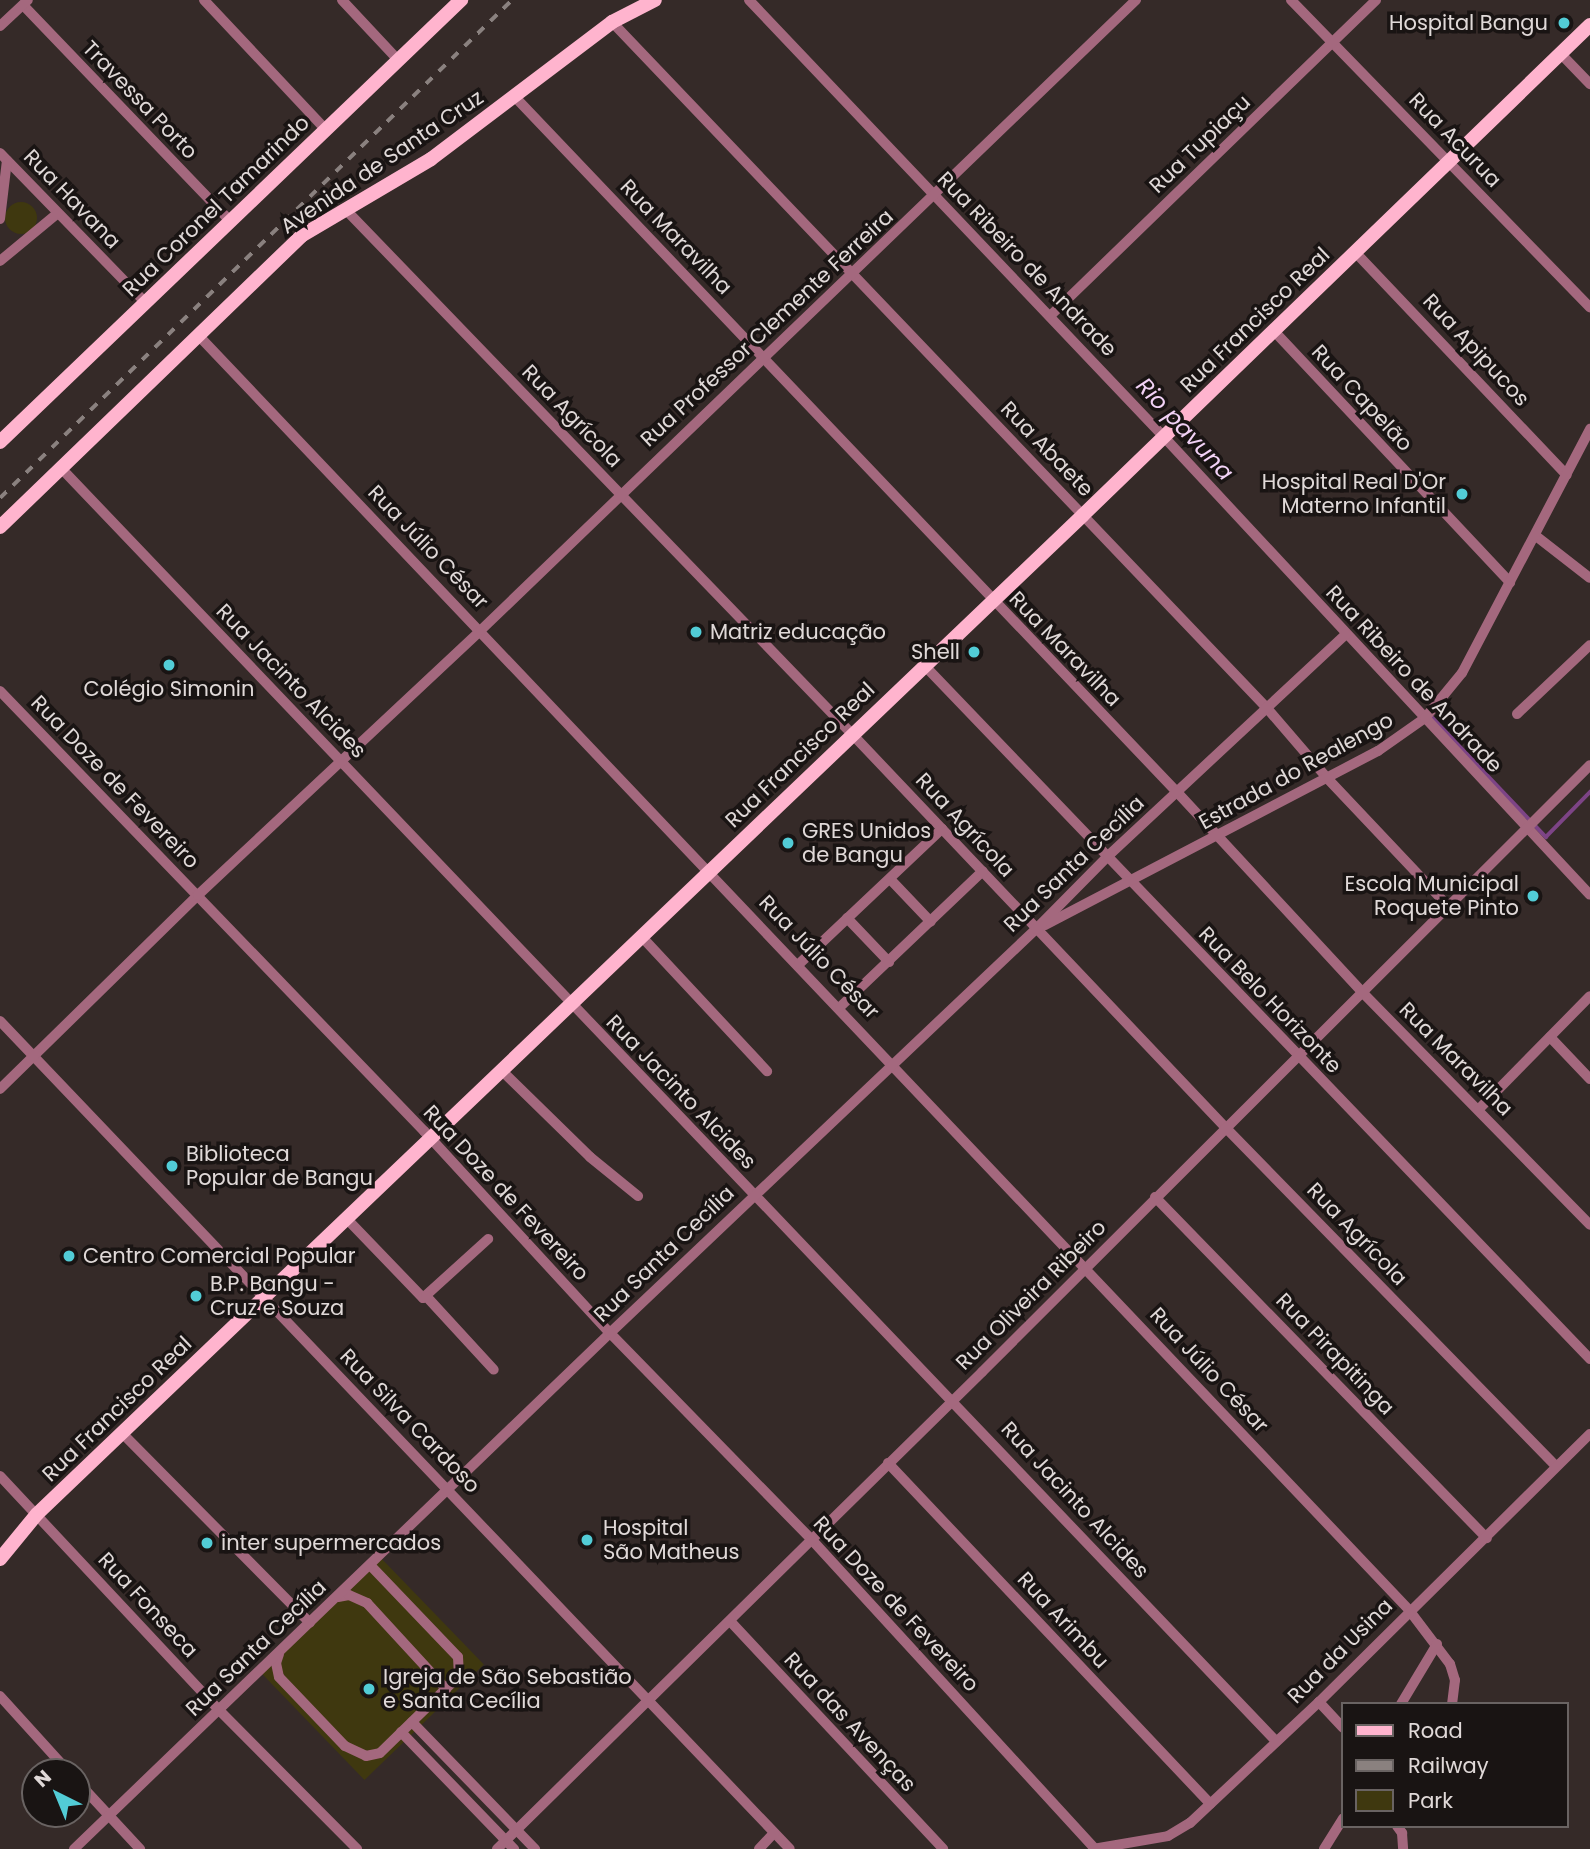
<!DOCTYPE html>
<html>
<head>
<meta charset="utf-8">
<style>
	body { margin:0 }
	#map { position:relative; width:1590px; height:1849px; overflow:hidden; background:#352a28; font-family:Poppins,sans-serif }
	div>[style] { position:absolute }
	.green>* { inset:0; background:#3f380f; transform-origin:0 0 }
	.round { border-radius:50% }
	.stream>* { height:3.5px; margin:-1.75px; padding:0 1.75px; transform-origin:1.75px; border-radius:1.75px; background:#7d4486 }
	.minor>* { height:10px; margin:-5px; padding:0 5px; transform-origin:5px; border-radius:5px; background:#a4687e }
	.major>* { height:14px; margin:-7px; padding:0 7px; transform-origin:7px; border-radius:7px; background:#ffb4ce }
	.rail>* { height:3.5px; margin-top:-1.75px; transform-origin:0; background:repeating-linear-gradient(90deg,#8a817f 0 9px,transparent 0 18px) }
	.dots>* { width:19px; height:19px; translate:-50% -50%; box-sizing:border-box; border:4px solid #191413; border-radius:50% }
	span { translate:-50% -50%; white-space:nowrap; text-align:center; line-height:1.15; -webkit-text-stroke:7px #191413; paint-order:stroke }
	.poi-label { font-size:21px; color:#e0d9d8 }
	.right { translate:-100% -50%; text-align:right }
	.left { translate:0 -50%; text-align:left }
	.street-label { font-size:21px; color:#e0d9d8 }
	.water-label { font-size:23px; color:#f2d2f6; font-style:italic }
	.legend { position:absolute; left:1341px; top:1702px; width:228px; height:126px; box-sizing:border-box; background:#191413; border:2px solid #696362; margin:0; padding:9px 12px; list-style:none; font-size:21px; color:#e0d9d8 }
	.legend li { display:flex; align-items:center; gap:14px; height:35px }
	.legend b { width:35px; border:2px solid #696362 }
	.north { position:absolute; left:21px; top:1758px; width:70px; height:70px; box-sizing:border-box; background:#191413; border:2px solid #696362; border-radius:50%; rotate:317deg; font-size:19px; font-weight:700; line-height:28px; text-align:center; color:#e0d9d8 }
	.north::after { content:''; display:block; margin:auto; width:24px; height:32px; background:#52ccd6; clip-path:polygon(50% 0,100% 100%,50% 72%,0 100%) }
</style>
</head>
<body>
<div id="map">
	<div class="green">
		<i class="round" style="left:5px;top:202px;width:32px;height:32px"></i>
		<i style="left:379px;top:1556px;width:151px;height:166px;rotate:46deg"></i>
	</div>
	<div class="stream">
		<i style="left:1429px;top:714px;width:170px;rotate:46.4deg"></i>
		<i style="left:1546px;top:837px;width:63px;rotate:-45.6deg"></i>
	</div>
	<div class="minor">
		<i style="left:204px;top:0;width:178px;rotate:46.8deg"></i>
		<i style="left:342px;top:0;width:83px;rotate:46.9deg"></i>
		<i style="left:749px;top:0;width:603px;rotate:46.48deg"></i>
		<i style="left:1164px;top:437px;width:625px;rotate:47.07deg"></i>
		<i style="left:1291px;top:0;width:429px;rotate:45.8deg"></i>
		<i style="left:23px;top:5px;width:299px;rotate:46.2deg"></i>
		<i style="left:612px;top:22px;width:947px;rotate:46.33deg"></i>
		<i style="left:1266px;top:707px;width:94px;rotate:49.3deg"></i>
		<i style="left:1327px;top:778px;width:178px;rotate:46.6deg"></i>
		<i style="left:0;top:26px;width:38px;rotate:-43deg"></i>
		<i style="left:1561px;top:54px;width:42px;rotate:46deg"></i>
		<i style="left:515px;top:97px;width:958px;rotate:46.4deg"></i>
		<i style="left:1176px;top:791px;width:277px;rotate:47.2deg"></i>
		<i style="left:1364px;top:994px;width:323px;rotate:45.6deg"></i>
		<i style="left:0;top:153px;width:208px;rotate:45.8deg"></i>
		<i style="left:346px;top:210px;width:728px;rotate:46deg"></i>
		<i style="left:852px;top:734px;width:542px;rotate:46.5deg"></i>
		<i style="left:1225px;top:1127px;width:474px;rotate:45.7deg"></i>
		<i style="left:0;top:219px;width:59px;rotate:-83.2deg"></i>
		<i style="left:1356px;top:253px;width:306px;rotate:46.5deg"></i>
		<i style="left:0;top:261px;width:75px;rotate:-39.6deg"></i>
		<i style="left:1050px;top:316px;width:454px;rotate:-44.1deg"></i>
		<i style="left:1274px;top:331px;width:345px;rotate:46.8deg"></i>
		<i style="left:198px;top:335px;width:1758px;rotate:46.47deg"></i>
		<i style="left:1409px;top:1610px;width:68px;rotate:52.8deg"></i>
		<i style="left:1450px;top:1664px;width:17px;rotate:73deg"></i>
		<i style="left:1455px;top:1680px;width:24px;rotate:97deg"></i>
		<i style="left:61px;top:468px;width:1760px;rotate:46.34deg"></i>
		<i style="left:1536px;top:536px;width:68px;rotate:37.9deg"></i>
		<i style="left:924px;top:665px;width:962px;rotate:46.18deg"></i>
		<i style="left:0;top:691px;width:611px;rotate:46.06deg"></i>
		<i style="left:424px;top:1131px;width:275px;rotate:47.4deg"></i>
		<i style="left:610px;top:1333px;width:289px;rotate:45.7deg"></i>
		<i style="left:812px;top:1540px;width:418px;rotate:47.5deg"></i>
		<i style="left:1517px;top:714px;width:100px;rotate:-43.4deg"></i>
		<i style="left:890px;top:879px;width:59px;rotate:46.4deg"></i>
		<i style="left:847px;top:918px;width:61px;rotate:46.3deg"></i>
		<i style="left:1045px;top:925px;width:376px;rotate:-27.6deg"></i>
		<i style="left:1378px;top:751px;width:57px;rotate:-35.1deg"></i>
		<i style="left:1425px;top:718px;width:58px;rotate:-50.6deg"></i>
		<i style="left:1462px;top:673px;width:276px;rotate:-62.3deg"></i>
		<i style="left:641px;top:936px;width:185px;rotate:47deg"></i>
		<i style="left:799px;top:964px;width:197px;rotate:-43.4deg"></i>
		<i style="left:840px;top:1007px;width:197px;rotate:-43.6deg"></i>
		<i style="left:0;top:1021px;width:1144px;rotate:46.35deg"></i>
		<i style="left:1550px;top:1037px;width:58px;rotate:46.4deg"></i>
		<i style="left:501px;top:1070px;width:124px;rotate:44.3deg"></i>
		<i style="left:590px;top:1157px;width:62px;rotate:39.1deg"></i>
		<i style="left:0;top:1089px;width:277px;rotate:-44.4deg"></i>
		<i style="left:198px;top:895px;width:388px;rotate:-43.1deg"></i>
		<i style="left:481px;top:630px;width:909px;rotate:-43.89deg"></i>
		<i style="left:1479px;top:1109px;width:158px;rotate:-45.5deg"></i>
		<i style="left:1155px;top:1197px;width:476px;rotate:45.8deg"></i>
		<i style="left:346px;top:1218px;width:111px;rotate:46.1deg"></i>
		<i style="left:423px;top:1298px;width:88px;rotate:-42.2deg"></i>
		<i style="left:426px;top:1296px;width:100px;rotate:47.4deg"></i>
		<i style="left:122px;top:1433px;width:267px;rotate:45.3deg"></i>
		<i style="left:888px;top:1463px;width:469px;rotate:46.6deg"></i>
		<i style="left:0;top:1476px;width:320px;rotate:46.9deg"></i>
		<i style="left:219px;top:1710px;width:196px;rotate:45.2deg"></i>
		<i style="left:338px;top:1597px;width:11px;rotate:-10deg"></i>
		<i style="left:349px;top:1595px;width:20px;rotate:24deg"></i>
		<i style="left:367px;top:1603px;width:117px;rotate:47.4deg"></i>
		<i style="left:730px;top:1621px;width:312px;rotate:46.9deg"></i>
		<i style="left:279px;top:1654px;width:9px;rotate:108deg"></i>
		<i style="left:276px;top:1663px;width:14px;rotate:78deg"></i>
		<i style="left:279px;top:1677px;width:95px;rotate:46.3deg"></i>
		<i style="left:345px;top:1746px;width:23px;rotate:25deg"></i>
		<i style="left:366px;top:1756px;width:14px;rotate:-12deg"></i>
		<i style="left:380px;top:1753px;width:110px;rotate:-44.3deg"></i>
		<i style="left:459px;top:1676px;width:19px;rotate:-93deg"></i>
		<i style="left:458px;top:1657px;width:127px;rotate:-133.7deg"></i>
		<i style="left:0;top:1696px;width:103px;rotate:47.8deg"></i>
		<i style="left:1319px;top:1702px;width:35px;rotate:47deg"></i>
		<i style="left:1401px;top:1704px;width:70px;rotate:-59deg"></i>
		<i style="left:412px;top:1722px;width:177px;rotate:45.9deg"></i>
		<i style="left:401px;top:1732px;width:163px;rotate:46deg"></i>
		<i style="left:77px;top:1781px;width:93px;rotate:47.2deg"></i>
		<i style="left:1397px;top:1826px;width:9px;rotate:54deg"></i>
		<i style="left:1402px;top:1833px;width:16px;rotate:86deg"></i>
		<i style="left:74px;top:1849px;width:744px;rotate:-43.91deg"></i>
		<i style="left:610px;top:1333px;width:587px;rotate:-43.48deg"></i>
		<i style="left:1036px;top:929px;width:103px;rotate:-45.4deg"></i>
		<i style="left:1108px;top:856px;width:325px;rotate:-43deg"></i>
		<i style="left:497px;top:1849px;width:680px;rotate:-44.52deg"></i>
		<i style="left:982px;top:1372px;width:859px;rotate:-44.95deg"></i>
		<i style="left:759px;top:1849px;width:22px;rotate:-47deg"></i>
		<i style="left:1093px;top:1849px;width:76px;rotate:-9.8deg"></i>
		<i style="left:1168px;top:1836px;width:26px;rotate:-31deg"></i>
		<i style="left:1190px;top:1823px;width:177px;rotate:-43.2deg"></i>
		<i style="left:1319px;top:1702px;width:381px;rotate:-44.7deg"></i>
		<i style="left:1324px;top:1849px;width:36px;rotate:-58deg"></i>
	</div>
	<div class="major">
		<i style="left:0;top:442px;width:639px;rotate:-43.79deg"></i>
		<i style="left:0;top:527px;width:419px;rotate:-44deg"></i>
		<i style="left:301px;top:236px;width:151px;rotate:-30.6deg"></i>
		<i style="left:431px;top:159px;width:227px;rotate:-37.1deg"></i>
		<i style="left:612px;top:22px;width:48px;rotate:-27.1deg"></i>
		<i style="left:0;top:1559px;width:58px;rotate:-50.6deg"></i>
		<i style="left:37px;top:1514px;width:1446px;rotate:-43.68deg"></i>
		<i style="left:1083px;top:515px;width:705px;rotate:-44.02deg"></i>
	</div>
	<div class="rail">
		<i style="left:0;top:498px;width:714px;rotate:-44.21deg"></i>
	</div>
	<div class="dots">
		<i style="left:1564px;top:23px;background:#52ccd6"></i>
		<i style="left:1462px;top:494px;background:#52ccd6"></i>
		<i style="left:696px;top:632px;background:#52ccd6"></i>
		<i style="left:974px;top:652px;background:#52ccd6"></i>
		<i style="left:169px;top:665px;background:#52ccd6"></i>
		<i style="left:788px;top:843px;background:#52ccd6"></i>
		<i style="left:1533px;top:896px;background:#52ccd6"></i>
		<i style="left:172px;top:1166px;background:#52ccd6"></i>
		<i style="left:69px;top:1256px;background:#52ccd6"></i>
		<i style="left:196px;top:1296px;background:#52ccd6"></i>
		<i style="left:587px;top:1540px;background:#52ccd6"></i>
		<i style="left:207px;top:1543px;background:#52ccd6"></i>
		<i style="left:369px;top:1689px;background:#52ccd6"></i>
	</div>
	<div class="poi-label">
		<span class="right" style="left:1548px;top:23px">Hospital Bangu</span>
		<span class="right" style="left:1446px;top:494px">Hospital Real D'Or<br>Materno Infantil</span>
		<span class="left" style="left:710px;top:632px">Matriz educação</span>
		<span class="right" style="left:960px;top:652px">Shell</span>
		<span style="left:169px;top:689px">Colégio Simonin</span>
		<span class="left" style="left:802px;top:843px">GRES Unidos<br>de Bangu</span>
		<span class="right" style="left:1519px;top:896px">Escola Municipal<br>Roquete Pinto</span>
		<span class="left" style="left:186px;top:1166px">Biblioteca<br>Popular de Bangu</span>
		<span class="left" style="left:83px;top:1256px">Centro Comercial Popular</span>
		<span class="left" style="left:210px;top:1296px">B.P. Bangu -<br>Cruz e Souza</span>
		<span class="left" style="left:603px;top:1540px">Hospital<br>São Matheus</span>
		<span class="left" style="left:221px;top:1543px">inter supermercados</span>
		<span class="left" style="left:383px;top:1689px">Igreja de São Sebastião<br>e Santa Cecília</span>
	</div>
	<div class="street-label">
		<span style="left:140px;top:100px;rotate:46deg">Travessa Porto</span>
		<span style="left:1455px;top:140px;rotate:46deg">Rua Acurua</span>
		<span style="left:1200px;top:144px;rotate:-44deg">Rua Tupiaçu</span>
		<span style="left:382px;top:162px;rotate:-34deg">Avenida de Santa Cruz</span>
		<span style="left:72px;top:199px;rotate:46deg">Rua Havana</span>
		<span style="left:216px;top:206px;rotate:-44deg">Rua Coronel Tamarindo</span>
		<span style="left:676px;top:237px;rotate:46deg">Rua Maravilha</span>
		<span style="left:1027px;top:264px;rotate:46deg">Rua Ribeiro de Andrade</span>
		<span style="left:1255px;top:320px;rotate:-44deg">Rua Francisco Real</span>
		<span style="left:767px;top:328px;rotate:-43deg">Rua Professor Clemente Ferreira</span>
		<span style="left:1476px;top:350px;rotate:47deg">Rua Apipucos</span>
		<span style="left:1362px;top:398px;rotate:47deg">Rua Capelão</span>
		<span style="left:572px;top:416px;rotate:46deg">Rua Agrícola</span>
		<span style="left:1047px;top:449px;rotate:46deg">Rua Abaete</span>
		<span style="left:428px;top:547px;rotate:46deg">Rua Júlio César</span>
		<span style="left:1065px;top:649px;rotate:46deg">Rua Maravilha</span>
		<span style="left:1414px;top:679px;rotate:47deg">Rua Ribeiro de Andrade</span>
		<span style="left:291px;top:681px;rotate:46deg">Rua Jacinto Alcides</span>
		<span style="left:800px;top:755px;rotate:-44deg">Rua Francisco Real</span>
		<span style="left:1296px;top:771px;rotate:-29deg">Estrada do Realengo</span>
		<span style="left:115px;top:782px;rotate:46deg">Rua Doze de Fevereiro</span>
		<span style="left:965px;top:825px;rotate:47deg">Rua Agrícola</span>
		<span style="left:1074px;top:864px;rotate:-44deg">Rua Santa Cecília</span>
		<span style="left:819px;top:957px;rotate:46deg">Rua Júlio César</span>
		<span style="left:1270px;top:1000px;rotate:46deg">Rua Belo Horizonte</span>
		<span style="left:1456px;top:1059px;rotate:45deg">Rua Maravilha</span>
		<span style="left:681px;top:1092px;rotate:46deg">Rua Jacinto Alcides</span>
		<span style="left:506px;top:1193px;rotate:47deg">Rua Doze de Fevereiro</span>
		<span style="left:1357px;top:1234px;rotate:46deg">Rua Agrícola</span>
		<span style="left:664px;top:1254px;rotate:-44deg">Rua Santa Cecília</span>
		<span style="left:1031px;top:1295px;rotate:-45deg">Rua Oliveira Ribeiro</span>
		<span style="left:1335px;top:1354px;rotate:46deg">Rua Pirapitinga</span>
		<span style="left:1209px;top:1370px;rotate:47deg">Rua Júlio César</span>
		<span style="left:117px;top:1409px;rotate:-44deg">Rua Francisco Real</span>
		<span style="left:410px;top:1421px;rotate:46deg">Rua Silva Cardoso</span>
		<span style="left:1075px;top:1500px;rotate:47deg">Rua Jacinto Alcides</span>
		<span style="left:896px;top:1604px;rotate:47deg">Rua Doze de Fevereiro</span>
		<span style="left:148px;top:1605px;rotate:47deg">Rua Fonseca</span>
		<span style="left:1063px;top:1620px;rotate:47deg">Rua Arimbu</span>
		<span style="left:256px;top:1648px;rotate:-44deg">Rua Santa Cecília</span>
		<span style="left:1340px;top:1651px;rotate:-45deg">Rua da Usina</span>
		<span style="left:850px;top:1722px;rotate:47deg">Rua das Avenças</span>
	</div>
	<div class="water-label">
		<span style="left:1185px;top:429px;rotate:47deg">Rio pavuna</span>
	</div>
	<ul class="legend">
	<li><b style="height:9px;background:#ffb4ce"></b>Road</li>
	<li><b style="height:9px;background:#8a817f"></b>Railway</li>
	<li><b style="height:19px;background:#3f380f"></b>Park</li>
	</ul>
	<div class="north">N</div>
</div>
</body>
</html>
